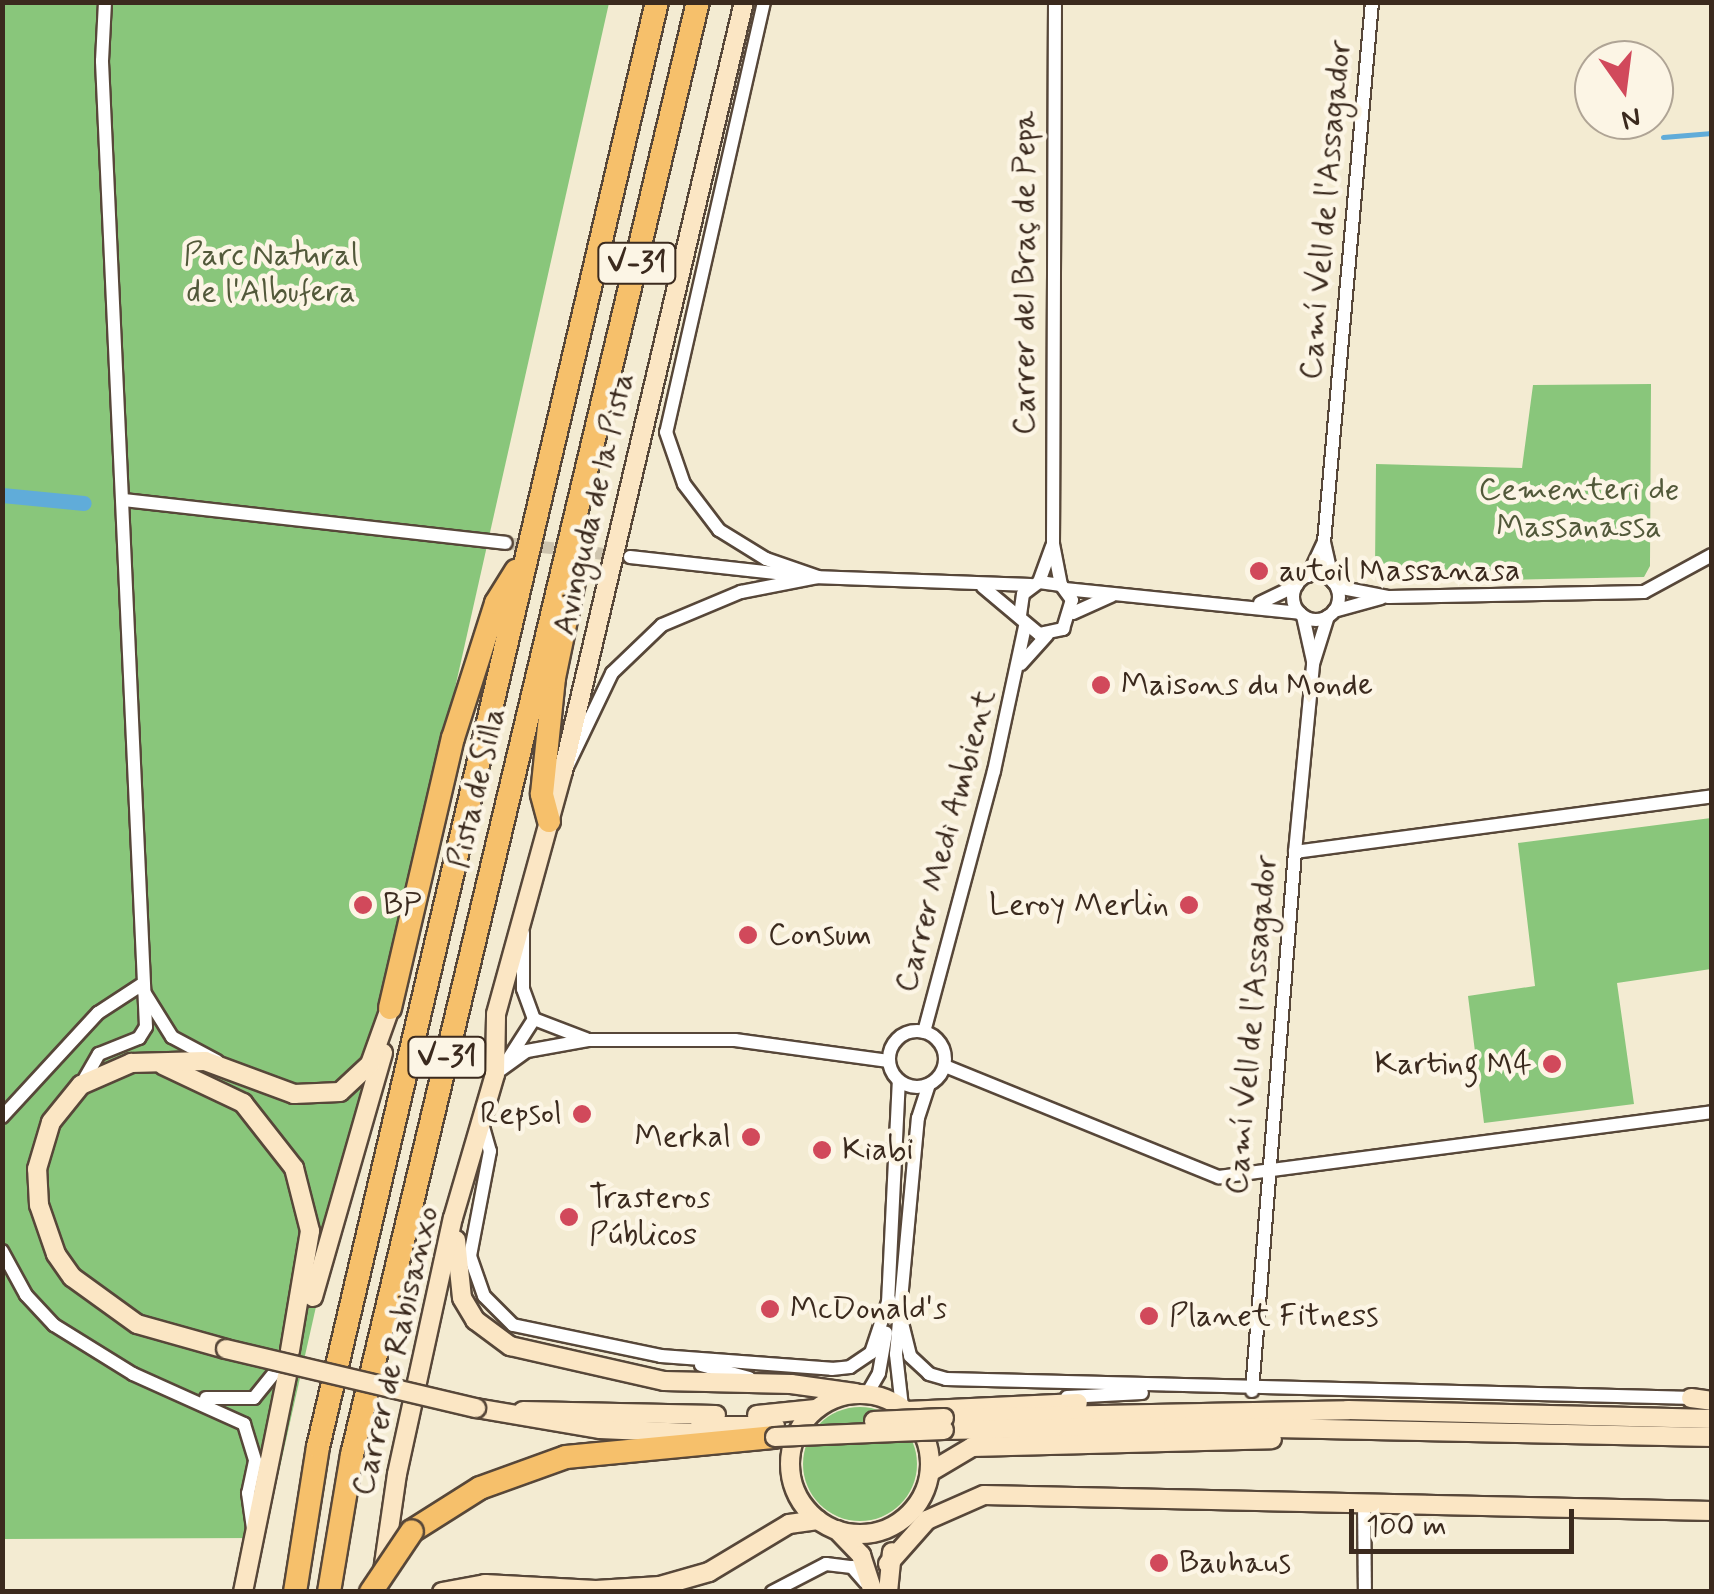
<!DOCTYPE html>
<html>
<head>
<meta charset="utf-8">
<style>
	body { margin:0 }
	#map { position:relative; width:1714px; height:1594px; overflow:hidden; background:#f3ebd2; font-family:Mynerve,sans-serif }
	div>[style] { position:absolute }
	.green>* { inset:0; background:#89c67b }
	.round { border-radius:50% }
	.stream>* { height:5px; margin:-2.5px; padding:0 2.5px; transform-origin:2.5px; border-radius:2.5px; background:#60acd9 }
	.canal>* { height:15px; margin:-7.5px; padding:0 7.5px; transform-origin:7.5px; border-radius:7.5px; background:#60acd9 }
	.street-tunnel>* { height:12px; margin-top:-6px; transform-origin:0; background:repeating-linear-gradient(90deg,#cec4ae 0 12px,transparent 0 18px) }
	.roads { filter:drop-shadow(2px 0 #574739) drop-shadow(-2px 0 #574739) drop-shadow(0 2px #574739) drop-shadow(0 -2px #574739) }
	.street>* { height:12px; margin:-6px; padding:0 6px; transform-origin:6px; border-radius:6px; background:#fff }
	.street>.ring { margin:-6px; padding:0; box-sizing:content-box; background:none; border:12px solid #fff; border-radius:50% }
	.secondary>* { height:18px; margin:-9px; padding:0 9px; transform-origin:9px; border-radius:9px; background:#fbe6c4 }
	.secondary>.ring { margin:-9px; padding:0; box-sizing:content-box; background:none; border:18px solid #fbe6c4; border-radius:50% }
	.highway>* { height:22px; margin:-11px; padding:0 11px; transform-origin:11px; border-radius:11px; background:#f6c06b }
	.bridges { filter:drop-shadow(2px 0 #574739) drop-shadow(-2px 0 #574739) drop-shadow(0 2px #574739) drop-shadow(0 -2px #574739) }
	.secondary-bridge>* { height:18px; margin:-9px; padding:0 9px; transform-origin:9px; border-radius:9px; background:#fbe6c4 }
	.highway-bridge>* { height:22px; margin:-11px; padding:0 11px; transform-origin:11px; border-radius:11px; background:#f6c06b }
	.dots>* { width:28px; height:28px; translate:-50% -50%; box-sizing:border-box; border:5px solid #fcf5e5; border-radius:50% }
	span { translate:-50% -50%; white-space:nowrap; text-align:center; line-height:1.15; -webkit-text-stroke:9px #fcf5e5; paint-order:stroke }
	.shield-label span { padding:2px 8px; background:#fcf5e5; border:2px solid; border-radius:8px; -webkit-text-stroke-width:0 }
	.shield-label { font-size:30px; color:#3b2a1e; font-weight:700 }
	.street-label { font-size:32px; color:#3b2a1e }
	.park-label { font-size:32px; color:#52593a }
	.poi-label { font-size:32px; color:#3b2a1e }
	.left { translate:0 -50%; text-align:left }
	.right { translate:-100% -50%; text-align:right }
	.frame { position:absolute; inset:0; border:5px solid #3b2a1e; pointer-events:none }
	.north { position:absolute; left:1574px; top:40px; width:100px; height:100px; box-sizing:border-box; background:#fcf5e5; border:2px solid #afa495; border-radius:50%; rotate:166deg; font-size:28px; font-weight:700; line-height:40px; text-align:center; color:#3b2a1e }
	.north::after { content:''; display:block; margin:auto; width:35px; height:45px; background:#d1495b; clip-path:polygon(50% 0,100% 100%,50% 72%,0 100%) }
	.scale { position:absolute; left:1349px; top:1509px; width:225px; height:45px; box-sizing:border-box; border:5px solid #3b2a1e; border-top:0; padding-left:12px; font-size:30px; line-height:35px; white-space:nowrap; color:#3b2a1e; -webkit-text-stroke:8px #fcf5e5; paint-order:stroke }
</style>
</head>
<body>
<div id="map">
	<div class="green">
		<i style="clip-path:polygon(3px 3px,609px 3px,264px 1538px,3px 1539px)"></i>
		<i style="clip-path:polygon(1651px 384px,1650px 566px,1644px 577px,1505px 580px,1504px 571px,1375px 568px,1376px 464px,1522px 468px,1533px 385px)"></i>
		<i style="clip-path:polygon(1711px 818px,1711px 969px,1617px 983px,1634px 1104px,1484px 1123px,1468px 996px,1535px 986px,1518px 843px)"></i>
		<i class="round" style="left:803px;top:1407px;width:114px;height:114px"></i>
	</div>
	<div class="stream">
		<i style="left:1663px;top:137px;width:49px;rotate:-4.7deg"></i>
	</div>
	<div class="canal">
		<i style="left:2px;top:495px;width:82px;rotate:5.6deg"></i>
	</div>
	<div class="street-tunnel">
		<i style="left:506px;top:543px;width:117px;rotate:6.4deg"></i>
	</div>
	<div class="roads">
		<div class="street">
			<i style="left:764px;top:2px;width:441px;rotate:102.8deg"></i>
			<i style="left:666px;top:432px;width:55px;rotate:70.9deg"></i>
			<i style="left:684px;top:484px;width:58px;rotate:52.7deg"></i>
			<i style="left:719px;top:530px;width:55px;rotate:31.7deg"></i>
			<i style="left:766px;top:559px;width:55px;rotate:19.1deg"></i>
			<i style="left:1055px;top:2px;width:542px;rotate:90.21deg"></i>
			<i style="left:1053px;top:544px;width:42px;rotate:79deg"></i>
			<i style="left:123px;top:500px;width:385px;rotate:6.4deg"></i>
			<i style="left:630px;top:557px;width:165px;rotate:6.3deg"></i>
			<i class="ring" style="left:1293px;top:574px;width:34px;height:34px"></i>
			<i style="left:1308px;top:576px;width:38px;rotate:-65deg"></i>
			<i style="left:813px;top:577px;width:218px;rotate:2.1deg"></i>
			<i style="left:1039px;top:582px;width:38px;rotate:-70deg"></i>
			<i style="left:1333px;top:582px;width:41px;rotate:-102.7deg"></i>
			<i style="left:1324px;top:542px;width:542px;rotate:-84.92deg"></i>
			<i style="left:983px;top:587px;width:73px;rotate:40deg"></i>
			<i style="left:1039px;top:634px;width:25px;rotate:-12deg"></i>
			<i style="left:1063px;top:629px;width:30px;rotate:-73deg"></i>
			<i style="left:1072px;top:600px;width:19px;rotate:-126deg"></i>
			<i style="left:1061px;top:585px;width:22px;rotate:-172deg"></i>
			<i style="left:1039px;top:582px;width:20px;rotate:143deg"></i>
			<i style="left:1023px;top:594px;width:22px;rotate:98deg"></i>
			<i style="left:1337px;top:587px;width:53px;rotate:10.9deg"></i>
			<i style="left:1389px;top:597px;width:255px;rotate:-1.1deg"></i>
			<i style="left:1644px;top:592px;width:77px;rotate:-28.6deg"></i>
			<i style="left:1065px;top:589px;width:236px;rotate:5.8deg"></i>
			<i style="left:1260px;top:603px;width:41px;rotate:-25.9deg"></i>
			<i style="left:1334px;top:611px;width:49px;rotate:-15.5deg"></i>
			<i style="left:1073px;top:613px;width:42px;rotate:-24.1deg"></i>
			<i style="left:1303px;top:616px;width:46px;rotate:77.5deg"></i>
			<i style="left:1021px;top:664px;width:39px;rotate:-48deg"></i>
			<i style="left:568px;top:765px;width:102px;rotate:-64.4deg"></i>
			<i style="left:612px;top:673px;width:69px;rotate:-43.8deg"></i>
			<i style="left:662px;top:625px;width:86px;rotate:-22.7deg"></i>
			<i style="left:741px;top:592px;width:78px;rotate:-11deg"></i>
			<i style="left:1295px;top:852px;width:421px;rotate:-7.6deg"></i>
			<i style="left:523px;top:933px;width:56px;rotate:90deg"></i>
			<i style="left:523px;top:989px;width:32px;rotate:70deg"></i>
			<i style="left:534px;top:1019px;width:56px;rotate:21deg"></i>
			<i style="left:144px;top:992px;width:53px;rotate:58.1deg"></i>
			<i style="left:172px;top:1037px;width:51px;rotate:28.1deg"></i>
			<i class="ring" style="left:889px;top:1031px;width:44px;height:44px"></i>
			<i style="left:924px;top:1032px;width:270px;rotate:-75deg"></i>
			<i style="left:994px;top:771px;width:148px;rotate:-77.9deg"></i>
			<i style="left:509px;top:1058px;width:46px;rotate:-57.3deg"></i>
			<i style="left:945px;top:1066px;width:296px;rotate:22.1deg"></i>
			<i style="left:1219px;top:1177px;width:497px;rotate:-7.5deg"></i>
			<i style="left:495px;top:1074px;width:39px;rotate:-36deg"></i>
			<i style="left:527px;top:1051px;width:62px;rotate:-10.2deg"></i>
			<i style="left:588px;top:1040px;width:147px"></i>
			<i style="left:735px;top:1040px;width:155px;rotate:7.8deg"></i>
			<i style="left:81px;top:1085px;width:36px;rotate:-60deg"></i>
			<i style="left:99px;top:1054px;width:43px;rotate:-21.8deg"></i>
			<i style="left:139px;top:1038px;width:13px;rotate:-58deg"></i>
			<i style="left:146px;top:1027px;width:967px;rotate:-92.61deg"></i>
			<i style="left:102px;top:61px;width:59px;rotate:-87.1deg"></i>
			<i style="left:2px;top:1117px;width:142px;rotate:-47.3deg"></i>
			<i style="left:98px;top:1013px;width:51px;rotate:-33.1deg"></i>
			<i style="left:483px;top:1127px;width:25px;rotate:74deg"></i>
			<i style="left:490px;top:1151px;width:107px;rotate:100.8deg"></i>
			<i style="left:470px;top:1256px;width:42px;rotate:70.7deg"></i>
			<i style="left:484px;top:1296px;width:41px;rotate:45deg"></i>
			<i style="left:513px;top:1325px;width:151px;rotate:11.8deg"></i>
			<i style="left:661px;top:1356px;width:171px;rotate:4.3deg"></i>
			<i style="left:832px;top:1369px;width:18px;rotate:-6deg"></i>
			<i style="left:850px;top:1367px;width:25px;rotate:-34deg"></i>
			<i style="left:871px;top:1353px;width:57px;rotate:-71.6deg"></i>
			<i style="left:2px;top:1251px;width:50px;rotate:61.4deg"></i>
			<i style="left:26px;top:1295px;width:41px;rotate:47deg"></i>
			<i style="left:54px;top:1325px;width:93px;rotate:31.8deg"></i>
			<i style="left:133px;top:1374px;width:122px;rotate:24.2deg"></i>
			<i style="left:244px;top:1424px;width:39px;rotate:73deg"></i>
			<i style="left:255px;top:1461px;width:33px;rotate:102deg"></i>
			<i style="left:248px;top:1493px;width:35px;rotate:82deg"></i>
			<i style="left:888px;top:1303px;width:222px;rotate:-87.2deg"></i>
			<i style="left:901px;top:1319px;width:38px;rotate:76deg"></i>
			<i style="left:910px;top:1356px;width:26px;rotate:43deg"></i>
			<i style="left:929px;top:1374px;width:18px;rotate:16deg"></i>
			<i style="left:946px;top:1379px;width:750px;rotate:1.45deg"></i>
			<i style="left:701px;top:1365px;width:50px;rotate:15.2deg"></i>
			<i style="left:1252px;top:1391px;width:541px;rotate:-85.44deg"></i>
			<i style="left:1295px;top:852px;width:189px;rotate:-84.5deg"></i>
			<i style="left:1313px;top:664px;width:50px;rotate:-72.6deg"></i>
			<i style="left:867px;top:1394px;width:24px;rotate:-60deg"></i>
			<i style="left:879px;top:1373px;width:41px;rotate:-80.1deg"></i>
			<i style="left:1067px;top:1397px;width:75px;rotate:-3.1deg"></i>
			<i style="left:206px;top:1398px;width:48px"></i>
			<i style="left:254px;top:1398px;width:32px;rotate:-51deg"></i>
			<i style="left:902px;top:1407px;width:53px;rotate:-96.5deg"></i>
			<i style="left:896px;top:1354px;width:237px;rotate:-84.7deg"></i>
			<i style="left:918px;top:1118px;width:35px;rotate:-72deg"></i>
			<i style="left:1364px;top:1502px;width:90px;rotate:89.4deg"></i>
			<i style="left:772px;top:1592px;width:61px;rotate:-27.4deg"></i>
			<i style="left:826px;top:1564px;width:26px;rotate:7deg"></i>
			<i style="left:852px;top:1567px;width:20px;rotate:49deg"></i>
		</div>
		<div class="secondary">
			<i style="left:163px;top:1065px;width:89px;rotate:25.4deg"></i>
			<i style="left:243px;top:1103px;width:83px;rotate:51.9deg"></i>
			<i style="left:294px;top:1168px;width:65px;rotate:75.7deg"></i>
			<i style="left:310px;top:1231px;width:122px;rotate:99.5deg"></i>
			<i style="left:456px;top:1240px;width:58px;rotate:84.1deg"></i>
			<i style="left:462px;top:1298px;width:26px;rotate:59deg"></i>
			<i style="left:475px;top:1320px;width:44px;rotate:36.6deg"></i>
			<i style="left:510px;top:1346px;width:158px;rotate:12.8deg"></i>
			<i style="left:664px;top:1381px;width:127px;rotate:1.4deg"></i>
			<i style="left:791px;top:1384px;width:66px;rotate:7.9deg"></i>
			<i style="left:313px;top:1297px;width:254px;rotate:-74deg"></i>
			<i style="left:226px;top:1349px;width:92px;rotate:-164.3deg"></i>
			<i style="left:137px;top:1324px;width:80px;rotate:-144.1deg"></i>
			<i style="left:72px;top:1277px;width:28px;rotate:-125deg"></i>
			<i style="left:56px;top:1254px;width:52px;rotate:-109.1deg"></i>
			<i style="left:39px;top:1205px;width:36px;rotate:-93deg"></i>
			<i style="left:37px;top:1169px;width:49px;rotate:-73.4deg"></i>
			<i style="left:51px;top:1122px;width:48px;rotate:-51deg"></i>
			<i style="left:81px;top:1085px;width:55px;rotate:-23.7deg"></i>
			<i style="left:131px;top:1063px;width:74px;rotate:-1.5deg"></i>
			<i style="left:205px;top:1061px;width:95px;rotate:20.3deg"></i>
			<i style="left:294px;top:1094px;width:46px;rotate:-2.5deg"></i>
			<i style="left:340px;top:1092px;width:41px;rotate:-43deg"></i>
			<i style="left:370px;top:1064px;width:59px;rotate:-70.3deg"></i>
			<i class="ring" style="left:790px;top:1394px;width:122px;height:122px"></i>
			<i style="left:1691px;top:1398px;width:21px;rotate:8deg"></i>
			<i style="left:476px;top:1408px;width:126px;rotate:9.6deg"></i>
			<i style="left:600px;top:1429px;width:113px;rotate:2.5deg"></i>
			<i style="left:523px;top:1411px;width:193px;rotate:1.2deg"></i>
			<i style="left:907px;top:1411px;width:171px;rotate:-2.7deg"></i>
			<i style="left:757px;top:1415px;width:59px;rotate:-5.8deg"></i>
			<i style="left:944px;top:1418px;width:404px;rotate:-1.1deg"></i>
			<i style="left:1348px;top:1410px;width:364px;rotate:1.4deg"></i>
			<i style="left:700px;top:1426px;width:75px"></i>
			<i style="left:944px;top:1430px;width:229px;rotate:-1deg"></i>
			<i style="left:1173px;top:1426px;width:539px;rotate:1.17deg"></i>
			<i style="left:930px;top:1472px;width:49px;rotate:-30.8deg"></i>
			<i style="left:972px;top:1447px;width:300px;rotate:-1.5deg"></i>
			<i style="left:837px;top:1530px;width:35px;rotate:46deg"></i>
			<i style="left:861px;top:1555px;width:39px;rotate:72deg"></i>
			<i style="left:888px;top:1564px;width:59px;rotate:-48.4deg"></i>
			<i style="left:927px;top:1520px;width:62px;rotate:-23.7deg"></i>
			<i style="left:984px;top:1495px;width:728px;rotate:1.26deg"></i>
			<i style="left:383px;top:1571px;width:98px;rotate:-81.8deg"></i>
			<i style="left:397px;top:1474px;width:262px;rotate:-77.7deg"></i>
			<i style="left:453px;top:1218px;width:150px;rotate:-73.7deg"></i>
			<i style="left:495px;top:1074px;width:60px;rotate:-89deg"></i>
			<i style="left:496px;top:1014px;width:252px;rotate:-74.6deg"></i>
			<i style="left:563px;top:771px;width:790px;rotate:-76.76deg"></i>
			<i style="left:243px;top:1592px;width:220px;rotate:-78.5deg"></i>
			<i style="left:442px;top:1592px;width:44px;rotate:-10.5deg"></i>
			<i style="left:485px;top:1584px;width:111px;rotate:3.1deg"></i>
			<i style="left:596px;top:1590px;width:64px;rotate:-3.6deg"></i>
			<i style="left:660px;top:1586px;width:51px;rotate:-15.9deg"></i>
			<i style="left:709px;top:1572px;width:93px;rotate:-31deg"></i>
			<i style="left:789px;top:1524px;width:29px;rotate:-8deg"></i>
			<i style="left:888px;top:1592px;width:40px;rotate:-84.3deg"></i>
		</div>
		<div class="highway">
			<i style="left:549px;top:821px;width:28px;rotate:-105deg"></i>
			<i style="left:542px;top:794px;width:117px;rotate:-84.1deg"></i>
			<i style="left:554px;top:678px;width:128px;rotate:-78.3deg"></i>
			<i style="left:390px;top:1008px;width:277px;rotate:-76.9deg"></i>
			<i style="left:453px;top:738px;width:142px;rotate:-72.3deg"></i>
			<i style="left:496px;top:603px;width:38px;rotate:-58deg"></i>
			<i style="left:412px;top:1531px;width:80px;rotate:-32.3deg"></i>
			<i style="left:480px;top:1488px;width:91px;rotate:-19.8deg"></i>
			<i style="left:566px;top:1457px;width:210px;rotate:-5.5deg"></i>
			<i style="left:295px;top:1592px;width:147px;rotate:-81deg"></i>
			<i style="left:318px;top:1447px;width:1484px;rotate:-76.8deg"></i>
			<i style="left:329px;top:1592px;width:139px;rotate:-80.5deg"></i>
			<i style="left:352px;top:1455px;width:1494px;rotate:-76.61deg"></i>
		</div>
	</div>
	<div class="bridges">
		<div class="secondary-bridge">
			<i style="left:226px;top:1349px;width:257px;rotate:13.3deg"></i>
			<i style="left:874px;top:1421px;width:70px;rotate:-2.5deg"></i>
			<i style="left:775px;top:1437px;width:169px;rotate:-2.4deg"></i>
		</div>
		<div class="highway-bridge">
			<i style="left:371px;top:1592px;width:73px;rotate:-56.1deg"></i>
		</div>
	</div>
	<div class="dots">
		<i style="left:1259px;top:571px;background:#d1495b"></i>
		<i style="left:1101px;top:685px;background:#d1495b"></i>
		<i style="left:363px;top:905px;background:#d1495b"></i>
		<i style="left:1189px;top:905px;background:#d1495b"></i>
		<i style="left:748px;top:935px;background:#d1495b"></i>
		<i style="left:1552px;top:1064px;background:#d1495b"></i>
		<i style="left:582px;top:1114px;background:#d1495b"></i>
		<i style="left:751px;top:1137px;background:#d1495b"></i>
		<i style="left:822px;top:1150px;background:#d1495b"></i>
		<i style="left:569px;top:1217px;background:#d1495b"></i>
		<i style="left:770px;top:1309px;background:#d1495b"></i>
		<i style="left:1149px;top:1316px;background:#d1495b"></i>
		<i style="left:1159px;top:1563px;background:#d1495b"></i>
	</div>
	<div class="shield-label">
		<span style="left:637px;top:263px">V-31</span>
		<span style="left:447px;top:1057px">V-31</span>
	</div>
	<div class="street-label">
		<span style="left:1326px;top:210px;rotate:-85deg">Camí Vell de l'Assagador</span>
		<span style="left:1025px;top:273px;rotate:-90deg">Carrer del Braç de Pepa</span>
		<span style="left:594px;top:504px;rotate:-77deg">Avinguda de la Pista</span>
		<span style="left:477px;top:788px;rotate:-77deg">Pista de Silla</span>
		<span style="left:946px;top:841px;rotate:-75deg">Carrer Medi Ambient</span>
		<span style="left:1252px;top:1025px;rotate:-85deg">Camí Vell de l'Assagador</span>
		<span style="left:396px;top:1351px;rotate:-77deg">Carrer de Rabisanxo</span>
	</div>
	<div class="park-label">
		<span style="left:271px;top:274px">Parc Natural<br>de l'Albufera</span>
		<span style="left:1579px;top:509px">Cementeri de<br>Massanassa</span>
	</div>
	<div class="poi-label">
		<span class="left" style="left:1279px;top:571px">autoil Massanasa</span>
		<span class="left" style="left:1121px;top:685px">Maisons du Monde</span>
		<span class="left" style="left:383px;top:905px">BP</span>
		<span class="right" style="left:1169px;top:905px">Leroy Merlin</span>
		<span class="left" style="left:768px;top:935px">Consum</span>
		<span class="right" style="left:1532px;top:1064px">Karting M4</span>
		<span class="right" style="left:562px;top:1114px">Repsol</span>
		<span class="right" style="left:731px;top:1137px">Merkal</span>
		<span class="left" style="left:842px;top:1150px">Kiabi</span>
		<span class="left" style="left:589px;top:1217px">Trasteros<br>Públicos</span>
		<span class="left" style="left:790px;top:1309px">McDonald's</span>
		<span class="left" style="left:1169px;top:1316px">Planet Fitness</span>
		<span class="left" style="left:1179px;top:1563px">Bauhaus</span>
	</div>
	<div class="frame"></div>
	<div class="north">N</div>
	<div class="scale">100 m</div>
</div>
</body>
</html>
